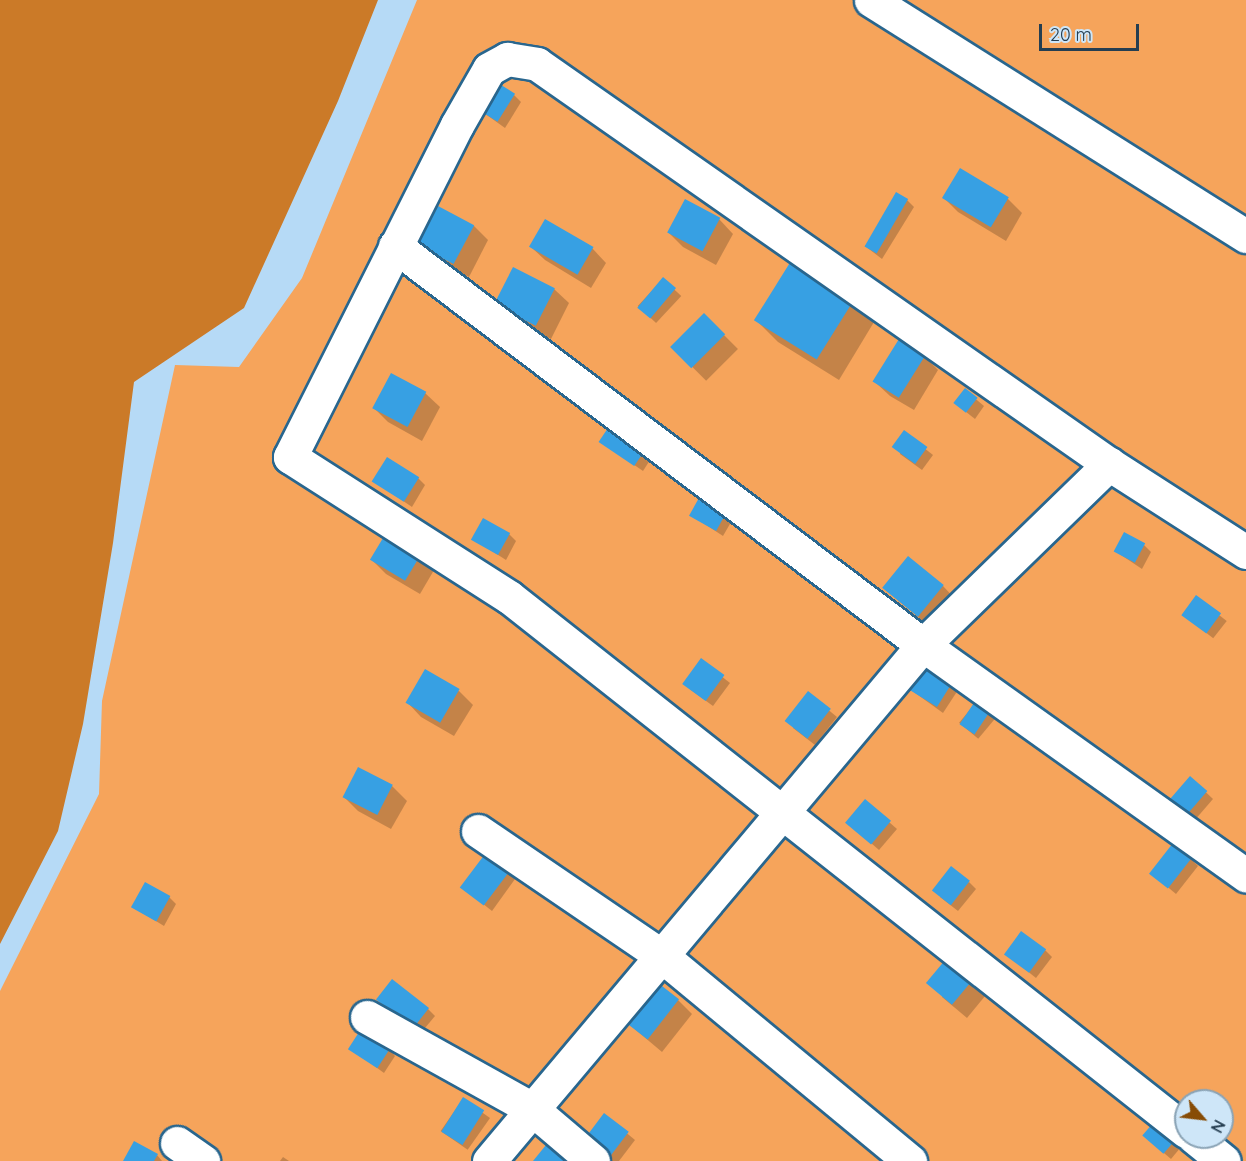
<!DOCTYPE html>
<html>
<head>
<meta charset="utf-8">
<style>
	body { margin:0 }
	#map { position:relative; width:1246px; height:1161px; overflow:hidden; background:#b6daf6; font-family:Quicksand,sans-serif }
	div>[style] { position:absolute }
	.green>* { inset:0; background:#f6a45b }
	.forest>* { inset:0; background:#cb7a28 }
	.shadow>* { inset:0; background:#0003; transform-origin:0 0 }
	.building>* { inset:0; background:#37a0e3; transform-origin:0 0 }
	.roads { filter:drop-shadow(2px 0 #29668e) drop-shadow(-2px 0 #29668e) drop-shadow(0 2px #29668e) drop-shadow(0 -2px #29668e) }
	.minor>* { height:33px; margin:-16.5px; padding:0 16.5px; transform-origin:16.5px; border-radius:16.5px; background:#fff }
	span { translate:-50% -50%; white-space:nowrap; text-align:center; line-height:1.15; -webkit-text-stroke:5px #cee6f8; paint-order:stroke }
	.north { position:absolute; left:1174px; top:1089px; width:60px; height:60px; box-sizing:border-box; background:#cee6f8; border:2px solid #8aa3b5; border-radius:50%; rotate:118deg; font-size:16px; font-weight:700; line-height:24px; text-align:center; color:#253e51 }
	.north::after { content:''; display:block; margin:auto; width:21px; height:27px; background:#874c06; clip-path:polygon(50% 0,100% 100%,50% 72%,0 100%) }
	.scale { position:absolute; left:1039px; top:24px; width:100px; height:27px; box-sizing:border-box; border:3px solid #253e51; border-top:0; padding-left:8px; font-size:18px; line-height:21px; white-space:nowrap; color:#253e51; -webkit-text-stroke:4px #cee6f8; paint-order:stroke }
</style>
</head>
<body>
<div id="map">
	<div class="green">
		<i style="clip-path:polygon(evenodd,417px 0,1246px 0,1246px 1161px,0 1161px,0 991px,99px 794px,102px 701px,175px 365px,239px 367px,302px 278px,417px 0,1186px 1101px,1222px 1101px,1222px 1137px,1186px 1137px,1186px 1101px)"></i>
	</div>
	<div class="forest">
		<i style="clip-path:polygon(0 0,378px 0,338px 101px,244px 308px,134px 382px,113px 543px,83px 724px,58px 831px,0 944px)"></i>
	</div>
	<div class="shadow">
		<i style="clip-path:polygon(514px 95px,521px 102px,505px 128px,477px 108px)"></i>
		<i style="clip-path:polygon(944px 198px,1008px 199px,1022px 213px,1006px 241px,958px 212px)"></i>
		<i style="clip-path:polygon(907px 200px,914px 207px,882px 259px,865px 246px)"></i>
		<i style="clip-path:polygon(438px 208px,474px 226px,488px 240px,469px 277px,434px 259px,419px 244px)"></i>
		<i style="clip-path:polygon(719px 219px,733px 234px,716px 265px,683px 247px,669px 233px)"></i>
		<i style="clip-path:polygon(530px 246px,592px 248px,606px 263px,591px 288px,545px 260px)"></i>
		<i style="left:663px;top:279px;width:25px;height:37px;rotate:43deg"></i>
		<i style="clip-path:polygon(554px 289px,569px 303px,551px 339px,510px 319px,495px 305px)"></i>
		<i style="clip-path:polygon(853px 301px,874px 322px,839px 380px,778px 342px,757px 321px)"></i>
		<i style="left:704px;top:315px;width:48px;height:45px;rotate:45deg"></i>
		<i style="clip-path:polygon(924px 356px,938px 370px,914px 410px,890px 396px,875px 382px)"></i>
		<i style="clip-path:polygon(392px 375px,425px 393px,440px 407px,422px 441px,388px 422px,374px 408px)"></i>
		<i style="clip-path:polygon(965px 390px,984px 406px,975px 419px,956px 404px)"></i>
		<i style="clip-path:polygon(904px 432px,933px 455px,922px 470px,900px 454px)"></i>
		<i style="clip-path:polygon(601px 442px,654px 454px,643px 471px)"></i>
		<i style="clip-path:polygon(418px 478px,425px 485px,412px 507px,374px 481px)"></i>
		<i style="clip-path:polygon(738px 510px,723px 536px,691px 515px)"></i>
		<i style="clip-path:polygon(389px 530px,437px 565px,420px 594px,386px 574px,372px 560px)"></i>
		<i style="clip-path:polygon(509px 534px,516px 541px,506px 560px,473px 539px)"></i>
		<i style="clip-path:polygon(1144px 545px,1151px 552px,1142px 569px,1115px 551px)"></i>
		<i style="clip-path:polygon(943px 586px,957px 601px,933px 630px,884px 588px)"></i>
		<i style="left:1196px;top:597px;width:39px;height:22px;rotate:38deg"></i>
		<i style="clip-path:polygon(701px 660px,730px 683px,713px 706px,691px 690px)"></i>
		<i style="clip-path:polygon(953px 681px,960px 687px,943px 713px,907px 687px)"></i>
		<i style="clip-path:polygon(459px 691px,473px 705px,454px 736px,421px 717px,407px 702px)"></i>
		<i style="clip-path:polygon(809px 694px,837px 717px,815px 745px,793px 728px)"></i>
		<i style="left:979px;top:699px;width:25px;height:31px;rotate:40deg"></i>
		<i style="clip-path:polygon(1191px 778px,1213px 799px,1194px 821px,1178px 808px)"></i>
		<i style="clip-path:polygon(392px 786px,407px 801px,391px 829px,358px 811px,344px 797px)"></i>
		<i style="clip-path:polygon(865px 801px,897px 829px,879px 850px,855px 829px)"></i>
		<i style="clip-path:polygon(1191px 859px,1198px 866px,1176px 894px,1152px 874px)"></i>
		<i style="clip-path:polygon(508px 873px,515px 879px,492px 911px,463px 888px)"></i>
		<i style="clip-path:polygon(969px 882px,976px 889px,958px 911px,940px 897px)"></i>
		<i style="clip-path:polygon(169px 897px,176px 904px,164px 926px,133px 907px)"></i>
		<i style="clip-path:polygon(1045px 950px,1052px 957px,1036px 978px,1006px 954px)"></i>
		<i style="clip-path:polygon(951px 955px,990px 990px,967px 1018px,942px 997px)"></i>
		<i style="clip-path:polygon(678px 1000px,692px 1014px,662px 1052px,624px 1020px)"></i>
		<i style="clip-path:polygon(385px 1007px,428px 1009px,435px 1016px,420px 1034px)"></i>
		<i style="clip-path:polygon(350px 1048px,389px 1049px,395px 1056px,384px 1073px)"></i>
		<i style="left:463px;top:1099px;width:33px;height:39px;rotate:35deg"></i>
		<i style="clip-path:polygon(605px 1115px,635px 1140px,619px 1161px,612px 1161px,593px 1147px)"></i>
		<i style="clip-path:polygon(1186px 1141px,1171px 1159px,1151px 1142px)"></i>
		<i style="clip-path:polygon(157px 1155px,162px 1161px,125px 1161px)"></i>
		<i style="clip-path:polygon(283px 1157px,289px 1161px,280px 1161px)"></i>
	</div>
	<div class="building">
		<i style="left:493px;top:80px;width:26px;height:33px;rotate:32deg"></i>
		<i style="left:960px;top:168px;width:57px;height:35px;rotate:31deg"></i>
		<i style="left:896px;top:192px;width:14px;height:63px;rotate:30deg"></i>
		<i style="left:685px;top:199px;width:40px;height:38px;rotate:28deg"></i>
		<i style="left:438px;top:206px;width:41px;height:44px;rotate:28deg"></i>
		<i style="left:545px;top:219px;width:56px;height:32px;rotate:30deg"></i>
		<i style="left:791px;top:261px;width:74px;height:70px;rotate:32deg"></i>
		<i style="left:513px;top:267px;width:47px;height:42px;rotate:27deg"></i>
		<i style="left:663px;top:277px;width:17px;height:40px;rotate:40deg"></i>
		<i style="left:704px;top:313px;width:30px;height:48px;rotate:45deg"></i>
		<i style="left:899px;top:339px;width:31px;height:50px;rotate:32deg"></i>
		<i style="left:391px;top:373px;width:40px;height:40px;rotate:28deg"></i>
		<i style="left:965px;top:388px;width:16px;height:19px;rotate:38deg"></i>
		<i style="left:612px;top:422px;width:43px;height:24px;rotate:34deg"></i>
		<i style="left:904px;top:430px;width:29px;height:21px;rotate:36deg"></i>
		<i style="left:387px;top:457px;width:38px;height:29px;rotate:32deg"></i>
		<i style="left:705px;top:487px;width:31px;height:33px;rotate:29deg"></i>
		<i style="left:483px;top:518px;width:31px;height:25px;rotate:29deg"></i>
		<i style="left:389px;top:528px;width:41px;height:37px;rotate:31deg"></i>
		<i style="left:1124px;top:532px;width:24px;height:22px;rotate:28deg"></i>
		<i style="left:908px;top:556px;width:46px;height:41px;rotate:39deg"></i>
		<i style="left:1196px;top:595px;width:31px;height:25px;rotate:36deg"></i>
		<i style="left:701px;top:658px;width:29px;height:32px;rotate:36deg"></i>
		<i style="left:924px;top:660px;width:36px;height:33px;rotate:32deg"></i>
		<i style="left:425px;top:669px;width:40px;height:39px;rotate:30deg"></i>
		<i style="left:808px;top:691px;width:29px;height:38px;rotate:38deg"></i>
		<i style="left:978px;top:697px;width:18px;height:33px;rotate:34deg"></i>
		<i style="left:358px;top:767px;width:39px;height:34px;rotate:27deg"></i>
		<i style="left:1190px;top:776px;width:23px;height:32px;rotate:41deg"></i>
		<i style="left:865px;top:799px;width:34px;height:31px;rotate:40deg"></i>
		<i style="left:1173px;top:843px;width:24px;height:39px;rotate:38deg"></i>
		<i style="left:485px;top:854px;width:30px;height:42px;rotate:37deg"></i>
		<i style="left:951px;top:866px;width:24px;height:31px;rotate:38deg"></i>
		<i style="left:145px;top:882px;width:29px;height:29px;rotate:29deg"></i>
		<i style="left:1021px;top:931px;width:31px;height:29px;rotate:36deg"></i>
		<i style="left:951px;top:953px;width:34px;height:39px;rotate:40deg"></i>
		<i style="left:392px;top:979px;width:47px;height:26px;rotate:38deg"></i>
		<i style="left:653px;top:979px;width:33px;height:51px;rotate:38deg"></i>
		<i style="left:361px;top:1029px;width:35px;height:24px;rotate:33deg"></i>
		<i style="left:463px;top:1097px;width:25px;height:41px;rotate:32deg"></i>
		<i style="left:604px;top:1113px;width:31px;height:34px;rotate:37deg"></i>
		<i style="left:1160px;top:1115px;width:28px;height:27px;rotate:41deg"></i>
		<i style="clip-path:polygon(134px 1141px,158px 1154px,154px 1161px,123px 1161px)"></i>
		<i style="clip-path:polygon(546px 1145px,566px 1161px,533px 1161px)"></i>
	</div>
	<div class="roads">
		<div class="minor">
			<i style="left:871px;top:0;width:443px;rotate:32.2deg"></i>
			<i style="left:395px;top:246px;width:662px;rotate:37.08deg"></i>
			<i style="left:923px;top:645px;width:397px;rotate:35.5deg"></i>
			<i style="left:478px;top:831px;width:222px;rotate:34.2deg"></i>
			<i style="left:662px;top:956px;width:322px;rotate:39.6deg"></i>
			<i style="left:367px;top:1017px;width:189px;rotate:29.1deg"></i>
			<i style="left:532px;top:1109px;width:80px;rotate:40.4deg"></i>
			<i style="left:1186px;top:1131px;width:862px;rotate:-141.73deg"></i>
			<i style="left:509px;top:597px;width:260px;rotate:-147.4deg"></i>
			<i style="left:290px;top:457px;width:372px;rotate:-63.3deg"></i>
			<i style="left:457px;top:125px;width:64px;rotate:-60.3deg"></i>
			<i style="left:489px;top:69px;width:21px;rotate:-29deg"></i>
			<i style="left:507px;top:59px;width:30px;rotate:9deg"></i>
			<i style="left:537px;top:64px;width:698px;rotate:34.97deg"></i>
			<i style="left:1109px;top:464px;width:163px;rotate:32.7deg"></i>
			<i style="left:1194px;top:1137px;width:38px;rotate:39deg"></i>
			<i style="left:177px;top:1143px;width:32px;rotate:35deg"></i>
			<i style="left:489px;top:1161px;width:674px;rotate:-49.93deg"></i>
			<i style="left:923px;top:645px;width:260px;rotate:-44.2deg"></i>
		</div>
	</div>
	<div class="north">N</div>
	<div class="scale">20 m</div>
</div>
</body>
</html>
